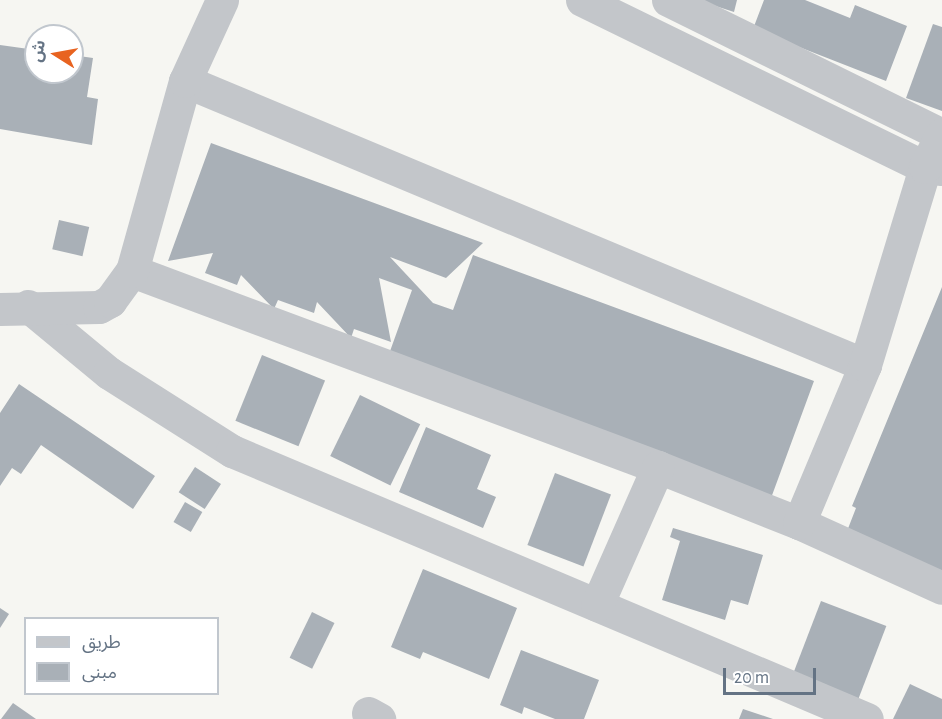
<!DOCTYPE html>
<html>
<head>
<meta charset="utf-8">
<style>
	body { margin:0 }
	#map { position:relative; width:942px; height:719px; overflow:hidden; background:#f6f6f2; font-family:"Alegreya Sans","Noto Sans Arabic",sans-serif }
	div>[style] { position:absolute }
	.building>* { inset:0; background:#a9b0b7; transform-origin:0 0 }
	.minor>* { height:33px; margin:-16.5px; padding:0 16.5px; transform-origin:16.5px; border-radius:16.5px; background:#c3c6ca }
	span { translate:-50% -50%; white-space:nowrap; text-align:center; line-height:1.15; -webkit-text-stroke:6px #fff; paint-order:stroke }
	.legend { position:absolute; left:24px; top:617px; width:195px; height:78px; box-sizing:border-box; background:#fff; border:2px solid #c1c7ce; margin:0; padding:8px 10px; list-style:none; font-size:18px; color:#647384 }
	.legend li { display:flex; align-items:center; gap:12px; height:30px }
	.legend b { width:30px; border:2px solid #c1c7ce }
	.north { position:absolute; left:24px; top:24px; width:60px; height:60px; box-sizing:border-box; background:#fff; border:2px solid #c1c7ce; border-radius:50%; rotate:281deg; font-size:16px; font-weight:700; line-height:24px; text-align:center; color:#647384 }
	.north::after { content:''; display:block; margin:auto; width:21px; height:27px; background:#e86320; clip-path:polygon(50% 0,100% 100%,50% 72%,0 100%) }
	.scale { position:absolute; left:723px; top:668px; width:93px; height:27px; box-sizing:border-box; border:3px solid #647384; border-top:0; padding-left:8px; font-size:18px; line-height:21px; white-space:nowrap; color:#647384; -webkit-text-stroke:4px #fff; paint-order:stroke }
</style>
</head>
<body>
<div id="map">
	<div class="building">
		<i style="clip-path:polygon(697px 0,737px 0,734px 12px)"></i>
		<i style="clip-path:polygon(764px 0,805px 0,850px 18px,855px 5px,907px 26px,886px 81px,753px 29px)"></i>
		<i style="clip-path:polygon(933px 24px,942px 27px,942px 111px,906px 98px)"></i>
		<i style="clip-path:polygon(0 45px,36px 50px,36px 72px,72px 72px,72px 55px,93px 58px,87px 97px,98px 99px,92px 145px,0 129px)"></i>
		<i style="clip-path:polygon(211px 143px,483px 243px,446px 278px,390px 257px,433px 303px,453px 310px,473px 255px,814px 381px,767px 509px,389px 354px,412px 290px,379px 278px,391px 342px,354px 329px,351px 338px,317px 302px,314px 313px,278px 300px,274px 309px,241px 275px,237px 285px,205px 273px,213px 253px,168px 261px)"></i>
		<i style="left:59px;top:220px;width:31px;height:30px;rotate:13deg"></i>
		<i style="clip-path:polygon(942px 287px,942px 584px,842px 544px,856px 508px,852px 506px)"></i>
		<i style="left:262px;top:355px;width:68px;height:71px;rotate:22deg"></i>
		<i style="clip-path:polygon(19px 384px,155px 476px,133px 509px,41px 445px,21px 474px,12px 468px,0 486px,0 413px)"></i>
		<i style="left:360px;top:395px;width:67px;height:68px;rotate:26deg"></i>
		<i style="clip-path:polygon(426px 427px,491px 455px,477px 489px,496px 497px,483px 528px,399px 492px)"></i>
		<i style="left:195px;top:467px;width:31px;height:30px;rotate:33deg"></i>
		<i style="left:555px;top:473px;width:60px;height:77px;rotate:21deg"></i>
		<i style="left:185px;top:502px;width:20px;height:23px;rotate:30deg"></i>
		<i style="clip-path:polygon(673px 528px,763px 555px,748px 605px,731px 600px,725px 620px,662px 600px,680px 541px,670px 537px)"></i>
		<i style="clip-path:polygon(423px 569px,517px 608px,489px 679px,423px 652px,420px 659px,391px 647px)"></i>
		<i style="left:821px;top:601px;width:70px;height:84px;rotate:21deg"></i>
		<i style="clip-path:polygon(0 608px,9px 614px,0 628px)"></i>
		<i style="left:312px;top:612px;width:25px;height:51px;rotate:26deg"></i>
		<i style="clip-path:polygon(521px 650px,599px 680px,584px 719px,555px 719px,524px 707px,522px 714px,500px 705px)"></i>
		<i style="clip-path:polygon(910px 684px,942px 699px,942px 719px,893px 719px)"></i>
		<i style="clip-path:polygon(13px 703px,36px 719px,1px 719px)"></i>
		<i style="clip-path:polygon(743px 709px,773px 719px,739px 719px)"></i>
	</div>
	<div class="minor">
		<i style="left:582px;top:0;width:381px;rotate:26deg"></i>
		<i style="left:925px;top:167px;width:17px;rotate:7deg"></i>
		<i style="left:668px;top:0;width:305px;rotate:26.2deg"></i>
		<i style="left:185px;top:81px;width:737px;rotate:22.67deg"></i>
		<i style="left:132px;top:271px;width:561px;rotate:20.44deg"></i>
		<i style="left:658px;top:467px;width:152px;rotate:21.7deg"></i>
		<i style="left:799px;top:523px;width:157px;rotate:24.4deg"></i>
		<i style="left:28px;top:306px;width:105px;rotate:39.6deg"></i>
		<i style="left:109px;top:373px;width:146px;rotate:32.4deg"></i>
		<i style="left:232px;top:451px;width:689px;rotate:22.88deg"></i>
		<i style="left:0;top:309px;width:99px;rotate:-1.2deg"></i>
		<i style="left:99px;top:307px;width:13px;rotate:-29deg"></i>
		<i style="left:110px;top:301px;width:37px;rotate:-54deg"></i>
		<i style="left:132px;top:271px;width:197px;rotate:-74.4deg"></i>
		<i style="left:185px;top:81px;width:89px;rotate:-65.4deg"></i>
		<i style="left:799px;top:523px;width:171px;rotate:-67.3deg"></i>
		<i style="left:865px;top:365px;width:207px;rotate:-73.1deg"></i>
		<i style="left:925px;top:167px;width:37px;rotate:-63deg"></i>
		<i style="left:597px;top:605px;width:151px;rotate:-66.2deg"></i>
		<i style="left:368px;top:713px;width:13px;rotate:29deg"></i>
	</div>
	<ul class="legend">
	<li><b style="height:8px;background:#c3c6ca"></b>طريق</li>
	<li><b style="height:16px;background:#a9b0b7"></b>مبنى</li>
	</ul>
	<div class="north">ش</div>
	<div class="scale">20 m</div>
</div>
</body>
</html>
